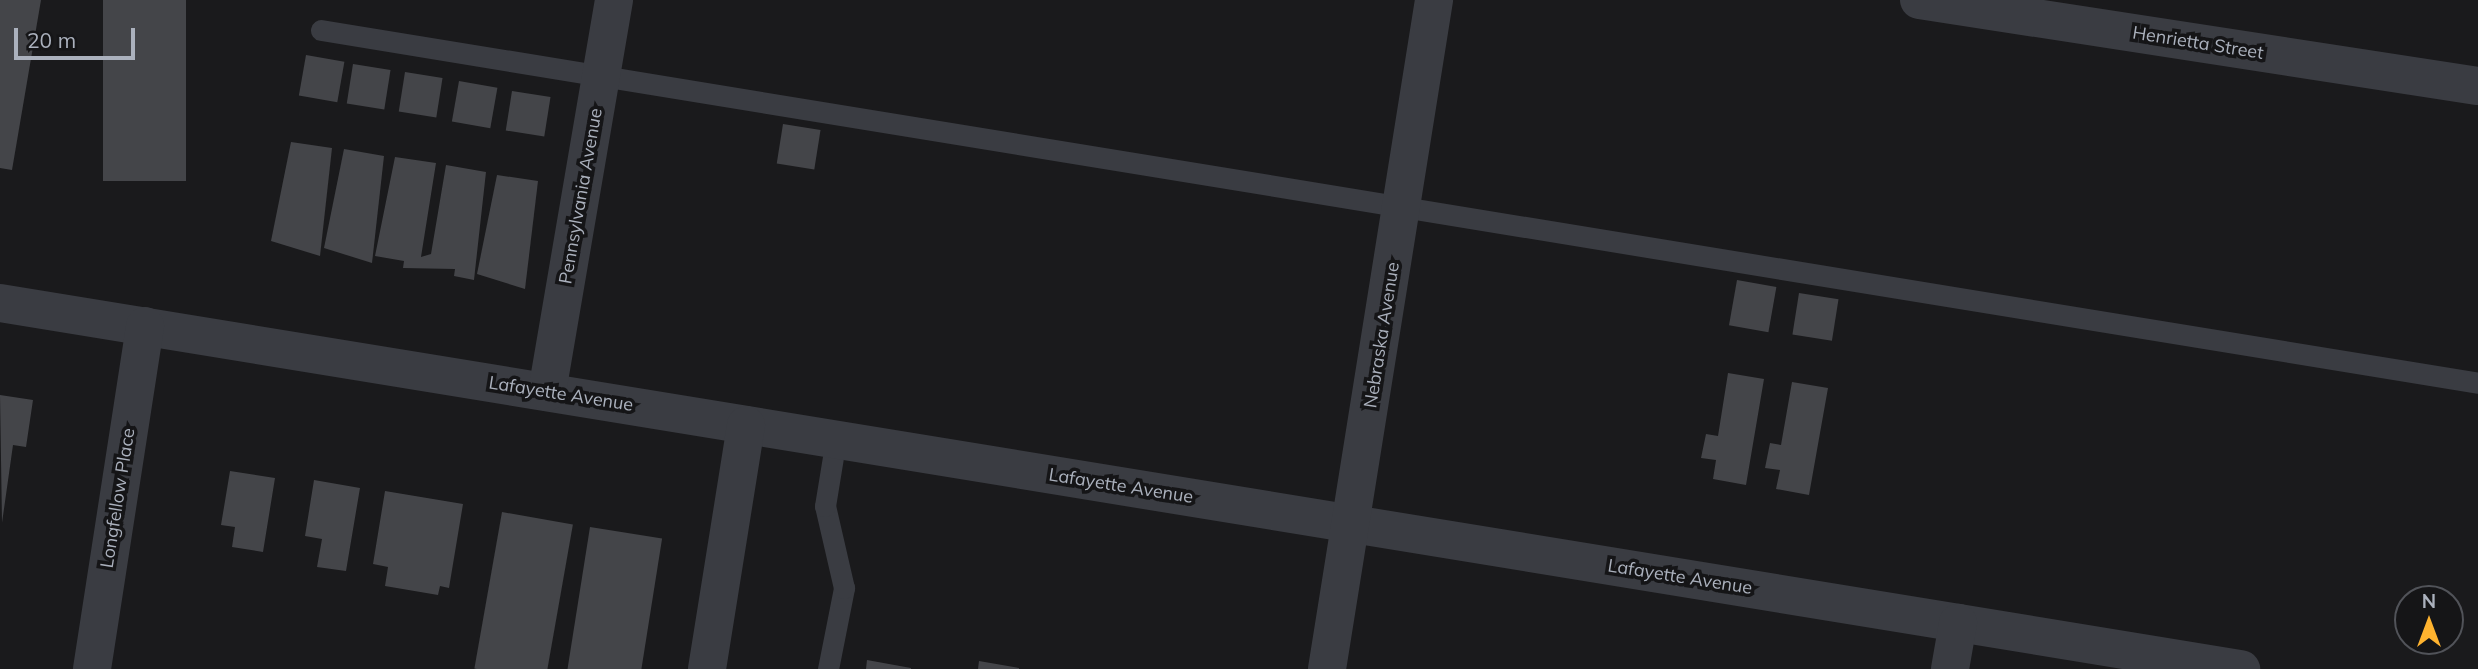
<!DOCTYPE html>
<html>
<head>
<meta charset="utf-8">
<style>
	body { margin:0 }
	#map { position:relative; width:2478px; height:669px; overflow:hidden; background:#1a1a1c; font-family:Mulish,sans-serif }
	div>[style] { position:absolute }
	.building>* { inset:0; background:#444549; transform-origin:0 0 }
	.service>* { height:21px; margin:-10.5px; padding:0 10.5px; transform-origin:10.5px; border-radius:10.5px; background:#3a3c42 }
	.minor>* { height:38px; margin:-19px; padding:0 19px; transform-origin:19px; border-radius:19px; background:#3a3c42 }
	span { translate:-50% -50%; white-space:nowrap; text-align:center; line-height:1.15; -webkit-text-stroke:7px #151517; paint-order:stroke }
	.street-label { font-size:18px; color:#abb1bd }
	.north { position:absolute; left:2394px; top:585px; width:70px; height:70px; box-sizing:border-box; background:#151517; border:2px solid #515359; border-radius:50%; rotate:0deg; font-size:19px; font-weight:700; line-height:28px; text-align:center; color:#abb1bd }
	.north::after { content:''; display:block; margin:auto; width:24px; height:32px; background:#ffb32f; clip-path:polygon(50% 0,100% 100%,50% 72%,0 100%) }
	.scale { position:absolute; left:14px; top:28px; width:121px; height:32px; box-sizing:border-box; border:4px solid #abb1bd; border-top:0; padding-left:9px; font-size:21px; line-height:24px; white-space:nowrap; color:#abb1bd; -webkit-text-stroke:5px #151517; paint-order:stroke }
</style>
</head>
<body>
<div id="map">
	<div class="building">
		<i style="clip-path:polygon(0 0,41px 0,12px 170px,0 168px)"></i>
		<i style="left:103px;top:0;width:83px;height:181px"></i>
		<i style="left:306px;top:55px;width:39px;height:41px;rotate:10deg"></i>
		<i style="left:353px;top:64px;width:38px;height:40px;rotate:9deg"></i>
		<i style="left:405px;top:72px;width:38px;height:40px;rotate:9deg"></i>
		<i style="left:459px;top:81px;width:39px;height:41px;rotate:10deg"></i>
		<i style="left:512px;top:91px;width:39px;height:40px;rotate:9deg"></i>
		<i style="left:783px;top:124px;width:38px;height:40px;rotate:9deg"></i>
		<i style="clip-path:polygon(291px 142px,332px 148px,320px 256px,271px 241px)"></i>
		<i style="clip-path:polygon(344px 149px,384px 156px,372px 263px,324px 248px)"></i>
		<i style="clip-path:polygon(395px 157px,436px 163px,421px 257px,431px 254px,446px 165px,486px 172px,474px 280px,454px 276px,455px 269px,403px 268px,404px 261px,375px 256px)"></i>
		<i style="clip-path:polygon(497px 175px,538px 181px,525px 289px,477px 274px)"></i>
		<i style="left:1737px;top:280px;width:40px;height:46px;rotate:10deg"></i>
		<i style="left:1799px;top:293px;width:40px;height:42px;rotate:9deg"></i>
		<i style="clip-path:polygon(1728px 373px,1764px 379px,1746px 485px,1713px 479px,1716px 460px,1701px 458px,1706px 434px,1718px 436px)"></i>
		<i style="clip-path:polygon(1792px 382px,1828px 388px,1809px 495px,1776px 489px,1780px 470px,1765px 468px,1770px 443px,1781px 445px)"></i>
		<i style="clip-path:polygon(0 395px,33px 400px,26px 447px,13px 445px,2px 523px)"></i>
		<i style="clip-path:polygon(230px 471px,275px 478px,263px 552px,232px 547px,235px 527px,221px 525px)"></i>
		<i style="clip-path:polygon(314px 480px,360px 488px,346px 571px,317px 567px,322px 539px,305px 536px)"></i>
		<i style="clip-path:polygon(385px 491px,463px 504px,449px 588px,440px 586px,438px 595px,385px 586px,388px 567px,373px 564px)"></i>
		<i style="left:502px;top:512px;width:72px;height:159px;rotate:10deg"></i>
		<i style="left:590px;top:527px;width:73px;height:144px;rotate:9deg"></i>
		<i style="clip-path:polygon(867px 660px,911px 668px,911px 669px,866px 669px)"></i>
		<i style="clip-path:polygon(979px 661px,1019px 668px,1019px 669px,978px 669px)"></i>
	</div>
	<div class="service">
		<i style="left:321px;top:30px;width:2186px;rotate:9.29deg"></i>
		<i style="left:828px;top:669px;width:83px;rotate:-78.8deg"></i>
		<i style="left:844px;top:588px;width:84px;rotate:-103deg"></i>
		<i style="left:825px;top:506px;width:68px;rotate:-80.7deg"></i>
	</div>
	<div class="minor">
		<i style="left:1919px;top:0;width:566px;rotate:8.75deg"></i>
		<i style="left:0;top:303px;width:2271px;rotate:9.28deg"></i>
		<i style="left:547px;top:392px;width:398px;rotate:-80.3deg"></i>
		<i style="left:92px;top:669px;width:347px;rotate:-81.2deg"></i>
		<i style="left:707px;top:669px;width:247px;rotate:-80.9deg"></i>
		<i style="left:1327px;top:669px;width:678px;rotate:-80.91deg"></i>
		<i style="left:1950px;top:669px;width:47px;rotate:-80.1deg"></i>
	</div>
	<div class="street-label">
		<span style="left:2198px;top:43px;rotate:9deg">Henrietta Street</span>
		<span style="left:581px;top:196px;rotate:-80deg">Pennsylvania Avenue</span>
		<span style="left:1382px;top:335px;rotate:-81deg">Nebraska Avenue</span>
		<span style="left:561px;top:394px;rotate:9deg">Lafayette Avenue</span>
		<span style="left:1121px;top:486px;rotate:9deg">Lafayette Avenue</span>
		<span style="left:118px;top:498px;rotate:-81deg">Longfellow Place</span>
		<span style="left:1680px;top:577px;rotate:9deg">Lafayette Avenue</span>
	</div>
	<div class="north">N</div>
	<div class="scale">20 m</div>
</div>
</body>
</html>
